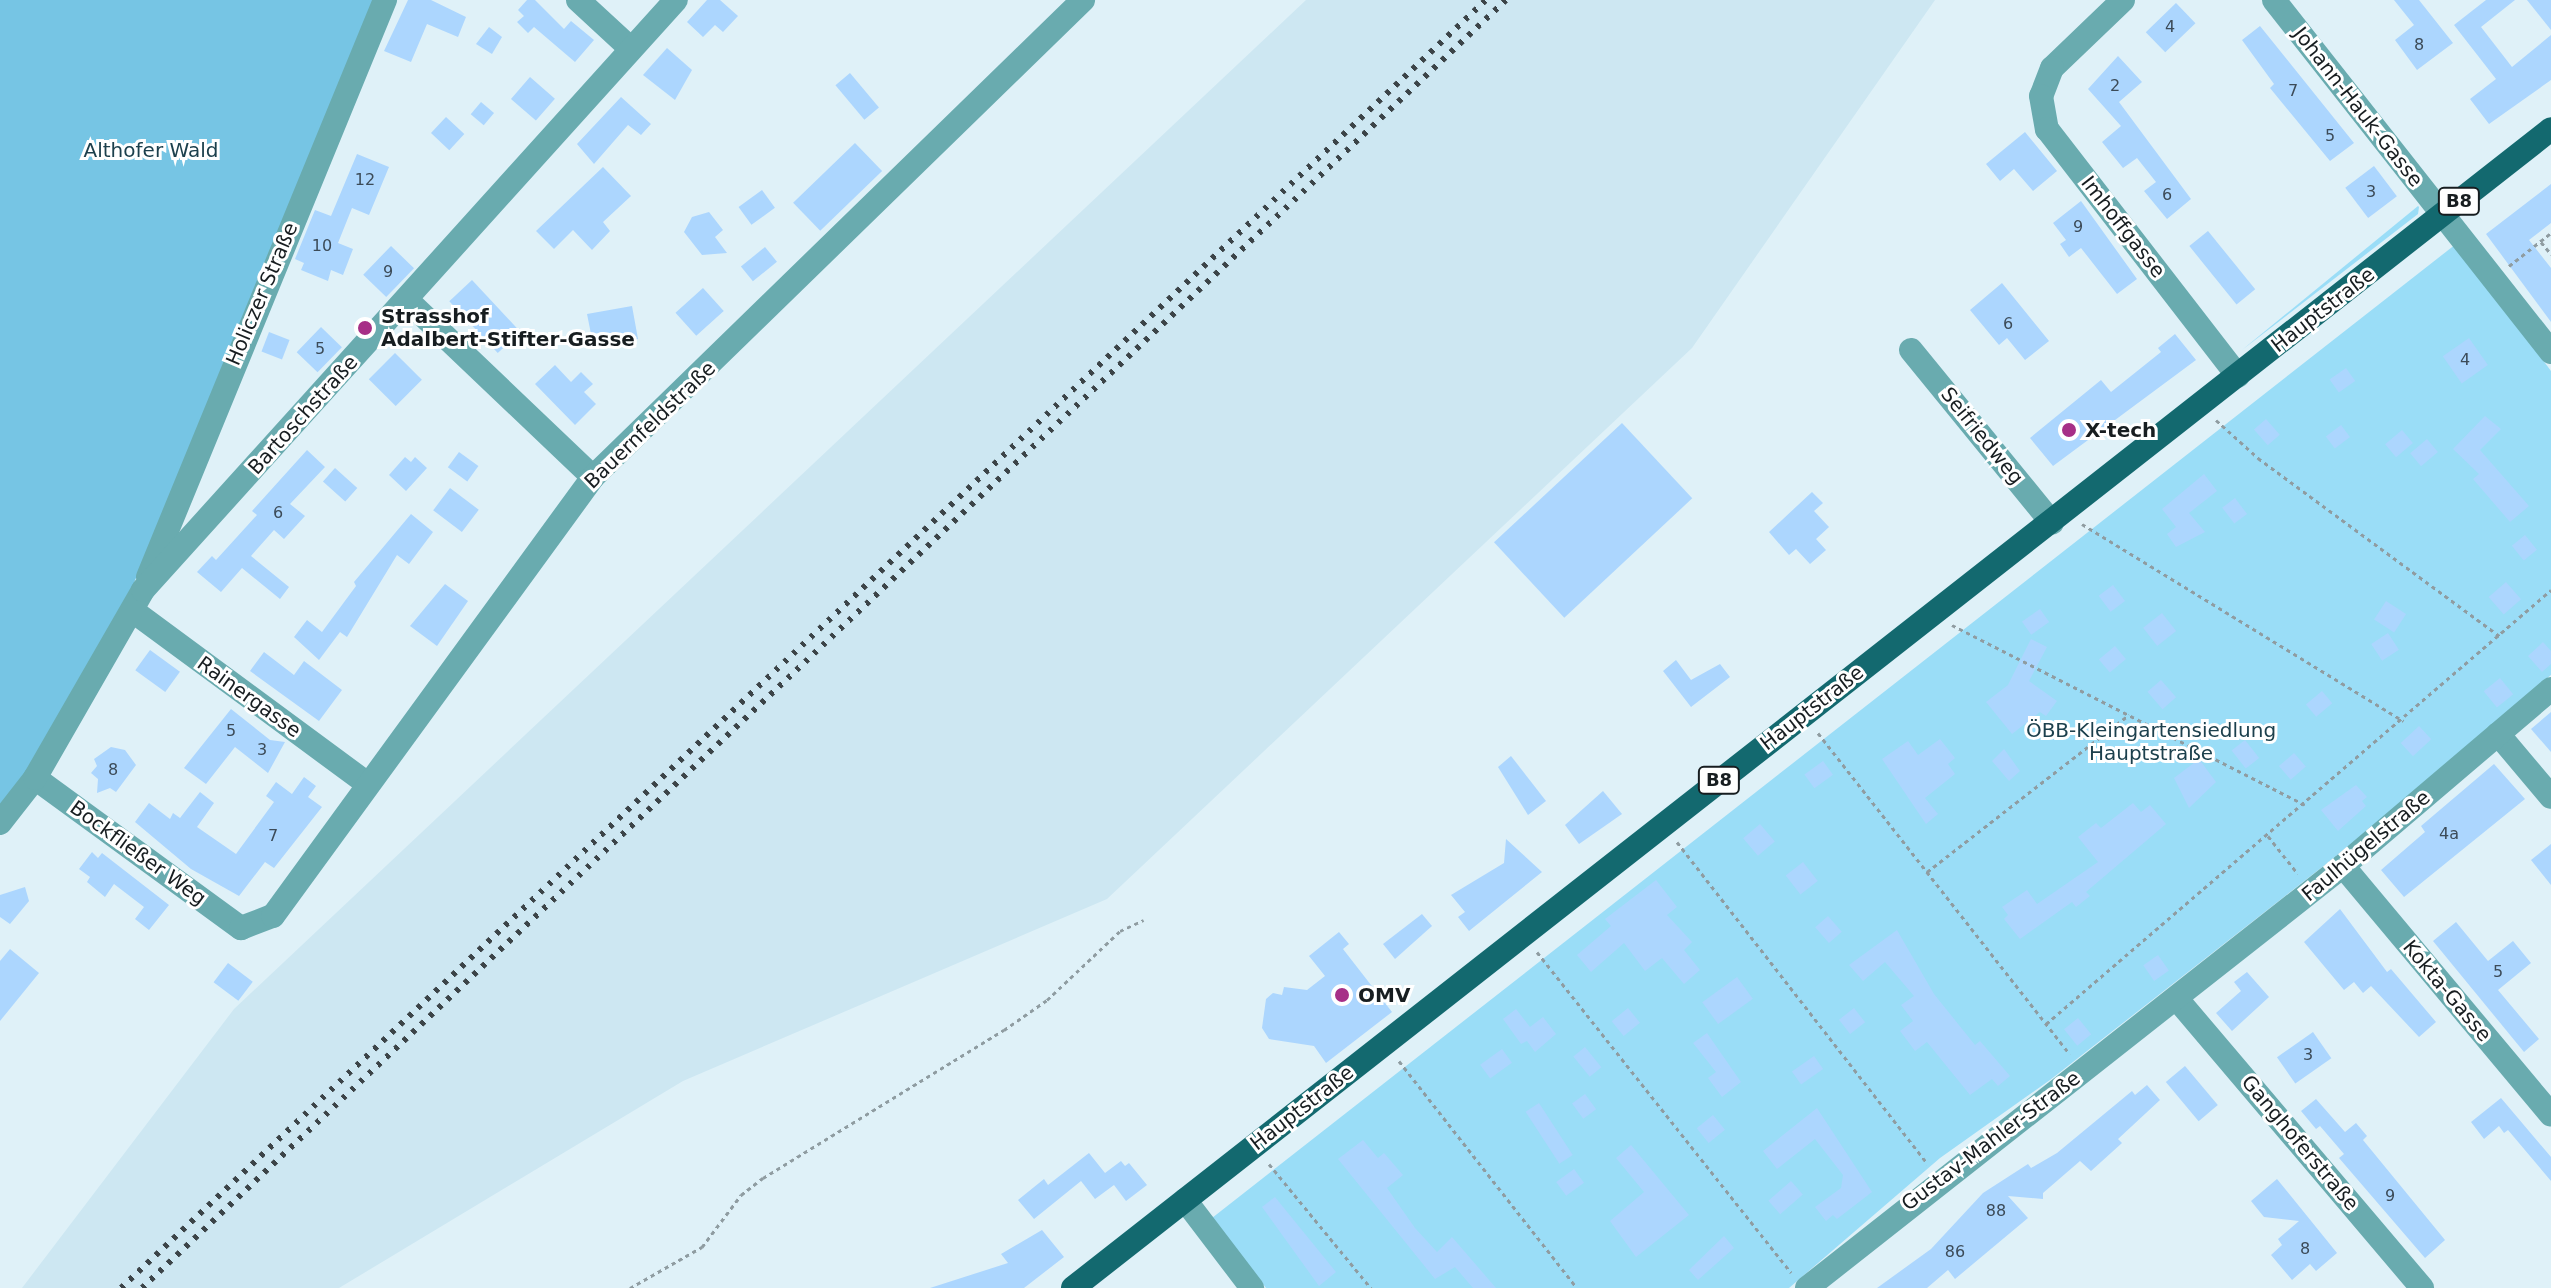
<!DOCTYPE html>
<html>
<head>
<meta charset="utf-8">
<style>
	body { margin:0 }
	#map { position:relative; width:2551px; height:1288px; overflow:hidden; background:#dff1f8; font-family:"DejaVu Sans",sans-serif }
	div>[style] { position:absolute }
	.built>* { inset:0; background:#cde7f2 }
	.green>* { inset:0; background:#9addf7 }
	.forest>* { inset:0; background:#76c5e4 }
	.building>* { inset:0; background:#acd6fe; transform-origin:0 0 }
	.path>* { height:3px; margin-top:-1.5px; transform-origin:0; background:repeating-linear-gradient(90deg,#8f9ca1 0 4px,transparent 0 8px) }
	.minor>* { height:24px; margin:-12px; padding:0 12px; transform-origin:12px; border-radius:12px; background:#69abaf }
	.major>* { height:24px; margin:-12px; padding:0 12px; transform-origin:12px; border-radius:12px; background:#13696f }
	.rail>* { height:6px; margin-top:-3px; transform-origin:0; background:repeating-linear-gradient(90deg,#3c4448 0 4px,transparent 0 12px) }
	.dots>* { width:22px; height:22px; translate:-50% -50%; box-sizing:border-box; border:4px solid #fff; border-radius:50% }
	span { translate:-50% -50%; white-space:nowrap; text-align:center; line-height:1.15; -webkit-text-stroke:6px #fff; paint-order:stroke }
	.number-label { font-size:16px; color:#3c4b58 }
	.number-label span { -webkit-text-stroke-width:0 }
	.shield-label span { padding:2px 6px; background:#fff; border:2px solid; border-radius:6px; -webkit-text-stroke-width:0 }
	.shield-label { font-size:18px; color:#171d20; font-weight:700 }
	.street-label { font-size:20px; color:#171d20 }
	.park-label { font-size:20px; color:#1c404d }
	.poi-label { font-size:20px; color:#171d20; font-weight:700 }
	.left { translate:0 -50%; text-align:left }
</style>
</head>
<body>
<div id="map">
	<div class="built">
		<i style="clip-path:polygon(1306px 0,1935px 0,1692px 348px,1107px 899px,683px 1081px,339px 1288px,22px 1288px,234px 1009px)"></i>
	</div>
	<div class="green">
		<i style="clip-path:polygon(2419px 207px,2418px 214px,2242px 350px,2418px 206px)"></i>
		<i style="clip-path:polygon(2456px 244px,2551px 371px,2551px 675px,2358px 839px,2050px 1080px,1940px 1158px,1789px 1288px,1266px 1288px,1212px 1218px)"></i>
	</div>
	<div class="forest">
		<i style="clip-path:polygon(0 0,377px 0,131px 590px,25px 774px,0 805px)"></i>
	</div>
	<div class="building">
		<i style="clip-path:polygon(408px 0,431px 0,466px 17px,458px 37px,427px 24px,411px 62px,384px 51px)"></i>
		<i style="clip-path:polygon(527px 0,535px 0,564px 29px,571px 21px,594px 40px,575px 62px,534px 27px,528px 33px,517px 22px,524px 16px,518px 10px)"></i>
		<i style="clip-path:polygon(707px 0,720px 0,738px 16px,723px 32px,715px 25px,703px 37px,687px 22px)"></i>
		<i style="clip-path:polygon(2394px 0,2419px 0,2453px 43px,2417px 70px,2395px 40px,2414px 25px)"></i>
		<i style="clip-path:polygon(2486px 0,2515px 0,2481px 27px,2512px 67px,2551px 35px,2551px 80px,2489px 124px,2470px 99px,2496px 79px,2454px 25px)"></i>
		<i style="clip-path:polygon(2527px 0,2551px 0,2551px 30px)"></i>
		<i style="left:2176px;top:3px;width:28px;height:42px;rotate:46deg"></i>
		<i style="clip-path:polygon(2260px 26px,2354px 143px,2330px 161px,2270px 88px,2274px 84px,2242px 40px)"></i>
		<i style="clip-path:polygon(489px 27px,502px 37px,492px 54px,476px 44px)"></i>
		<i style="clip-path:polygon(667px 48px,692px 70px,675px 100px,643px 75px)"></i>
		<i style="clip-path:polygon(2118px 56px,2142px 82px,2119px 102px,2191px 199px,2167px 219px,2144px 191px,2156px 182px,2137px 158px,2123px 168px,2102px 142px,2121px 126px,2088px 89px)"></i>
		<i style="left:850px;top:73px;width:45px;height:19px;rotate:50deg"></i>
		<i style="left:530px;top:77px;width:33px;height:29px;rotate:41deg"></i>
		<i style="clip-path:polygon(621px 97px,651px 124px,641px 135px,628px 125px,594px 164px,577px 144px)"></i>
		<i style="left:481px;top:102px;width:17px;height:16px;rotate:40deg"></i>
		<i style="left:446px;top:117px;width:25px;height:22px;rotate:43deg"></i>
		<i style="clip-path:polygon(2025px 132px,2057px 171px,2033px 191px,2014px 169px,2000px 181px,1986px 164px)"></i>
		<i style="left:855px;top:143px;width:39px;height:86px;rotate:46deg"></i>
		<i style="clip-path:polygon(357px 154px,389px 167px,369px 215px,352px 208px,338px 243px,353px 249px,343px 275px,331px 270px,328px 281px,301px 270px,304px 263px,295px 259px,315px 210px,331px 216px)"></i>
		<i style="left:2374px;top:166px;width:38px;height:36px;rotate:53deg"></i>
		<i style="clip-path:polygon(603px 167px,631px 196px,603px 222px,610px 231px,592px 250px,573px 230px,554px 249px,536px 231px)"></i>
		<i style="clip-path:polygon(2551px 184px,2551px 223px,2529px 240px,2551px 268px,2551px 322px,2486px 234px)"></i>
		<i style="left:762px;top:190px;width:22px;height:29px;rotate:54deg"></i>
		<i style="clip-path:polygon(2081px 201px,2137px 279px,2117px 294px,2081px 248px,2069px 257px,2060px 244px,2066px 240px,2053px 223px)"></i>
		<i style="clip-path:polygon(709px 212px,723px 230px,715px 237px,727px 253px,702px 255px,684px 232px,692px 217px)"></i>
		<i style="left:2208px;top:231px;width:75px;height:24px;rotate:51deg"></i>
		<i style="left:391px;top:246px;width:32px;height:40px;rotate:44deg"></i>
		<i style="left:765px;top:247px;width:19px;height:31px;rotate:51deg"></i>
		<i style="left:472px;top:280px;width:71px;height:31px;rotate:47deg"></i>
		<i style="clip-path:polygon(2002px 283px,2049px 341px,2025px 360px,2007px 338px,1999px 345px,1970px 310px)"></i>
		<i style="left:703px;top:288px;width:31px;height:37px;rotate:48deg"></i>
		<i style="clip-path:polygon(632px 306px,638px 339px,612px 344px,604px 332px,591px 334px,587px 314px)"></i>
		<i style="left:321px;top:327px;width:29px;height:35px;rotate:44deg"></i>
		<i style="left:269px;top:332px;width:22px;height:21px;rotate:21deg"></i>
		<i style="clip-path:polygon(2175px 334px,2196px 360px,2053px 466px,2030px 438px,2101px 380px,2111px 392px,2161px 352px,2158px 348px)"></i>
		<i style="left:2469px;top:338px;width:33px;height:32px;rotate:55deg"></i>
		<i style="left:395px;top:353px;width:38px;height:37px;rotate:45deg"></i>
		<i style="clip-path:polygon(555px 365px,571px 382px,581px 372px,593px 384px,584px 392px,596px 404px,575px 425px,535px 384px)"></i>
		<i style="left:2346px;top:368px;width:16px;height:20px;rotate:55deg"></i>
		<i style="clip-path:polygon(2485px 416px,2501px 429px,2480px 450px,2529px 506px,2510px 522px,2473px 479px,2479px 474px,2453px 449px)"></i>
		<i style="left:2266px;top:419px;width:21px;height:16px;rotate:49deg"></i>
		<i style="left:1622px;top:423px;width:103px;height:175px;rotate:47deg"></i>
		<i style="left:2341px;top:425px;width:15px;height:19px;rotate:53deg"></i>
		<i style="left:2402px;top:430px;width:17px;height:22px;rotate:50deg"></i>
		<i style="left:2427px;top:439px;width:17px;height:22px;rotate:50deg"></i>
		<i style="clip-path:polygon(307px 450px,325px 467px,290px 504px,305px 516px,284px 539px,274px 530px,251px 556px,289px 587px,280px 599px,242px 568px,221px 592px,197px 572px,212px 556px,216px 560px,257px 515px,252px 511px)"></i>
		<i style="left:459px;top:452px;width:24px;height:19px;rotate:36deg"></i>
		<i style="clip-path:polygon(405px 457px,411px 462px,415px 457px,427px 468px,406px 491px,389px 475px)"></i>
		<i style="left:335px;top:468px;width:30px;height:18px;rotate:42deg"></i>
		<i style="clip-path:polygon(2204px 474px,2217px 491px,2189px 513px,2205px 532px,2176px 547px,2167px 534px,2176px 527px,2162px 509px)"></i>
		<i style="left:450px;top:488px;width:36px;height:28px;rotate:37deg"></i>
		<i style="clip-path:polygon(1812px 492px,1823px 503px,1814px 511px,1829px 527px,1816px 539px,1826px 550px,1810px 564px,1796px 549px,1789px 555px,1769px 532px)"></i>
		<i style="left:2235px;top:498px;width:20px;height:16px;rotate:53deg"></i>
		<i style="clip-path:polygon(411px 514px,433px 532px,409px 564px,397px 555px,347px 637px,340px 632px,319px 660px,294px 637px,307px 620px,322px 632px,356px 586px,354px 582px)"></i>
		<i style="left:2525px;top:535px;width:19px;height:17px;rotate:51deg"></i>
		<i style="left:2506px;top:582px;width:23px;height:23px;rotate:49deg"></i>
		<i style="clip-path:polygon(445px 584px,468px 601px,437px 646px,410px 626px)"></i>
		<i style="left:2113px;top:585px;width:20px;height:18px;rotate:53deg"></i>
		<i style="left:2386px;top:601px;width:24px;height:22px;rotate:33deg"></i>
		<i style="left:2040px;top:609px;width:16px;height:22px;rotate:55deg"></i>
		<i style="left:2162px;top:613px;width:23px;height:24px;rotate:52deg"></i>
		<i style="left:2388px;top:633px;width:20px;height:20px;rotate:57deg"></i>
		<i style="clip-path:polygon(2031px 639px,2047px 647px,2029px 681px,2057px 701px,2046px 716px,2040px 712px,2012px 734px,1986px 702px,2008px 685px)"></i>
		<i style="clip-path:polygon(2543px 642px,2551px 651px,2551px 664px,2542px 672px,2528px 656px)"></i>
		<i style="left:2115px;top:646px;width:17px;height:21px;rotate:50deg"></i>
		<i style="left:150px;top:650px;width:37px;height:25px;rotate:36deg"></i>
		<i style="clip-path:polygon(264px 652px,294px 675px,304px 661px,342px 690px,319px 721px,250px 671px)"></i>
		<i style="clip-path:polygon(1676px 660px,1691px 680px,1720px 664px,1730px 677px,1691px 707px,1663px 671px)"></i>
		<i style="left:2500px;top:678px;width:21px;height:21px;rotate:51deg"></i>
		<i style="left:2161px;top:680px;width:23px;height:18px;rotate:49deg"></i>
		<i style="left:2322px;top:691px;width:16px;height:21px;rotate:50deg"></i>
		<i style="clip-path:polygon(231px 709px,270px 740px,285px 742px,268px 773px,235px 747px,206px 784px,184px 768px)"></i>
		<i style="clip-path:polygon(2551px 712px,2551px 752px,2531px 729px)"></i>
		<i style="left:2419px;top:726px;width:18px;height:25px;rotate:47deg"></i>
		<i style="clip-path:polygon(1940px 739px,1955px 758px,1948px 764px,1955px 774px,1925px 798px,1938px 814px,1926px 824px,1882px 759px,1908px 741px,1918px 755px)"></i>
		<i style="left:2245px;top:740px;width:23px;height:17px;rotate:52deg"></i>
		<i style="clip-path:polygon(111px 747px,125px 750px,136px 765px,116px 792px,110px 788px,97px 793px,98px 779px,91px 773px,97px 766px,94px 759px)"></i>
		<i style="clip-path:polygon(2004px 749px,2020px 771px,2009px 781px,1992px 761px)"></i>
		<i style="left:2294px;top:753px;width:18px;height:20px;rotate:49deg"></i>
		<i style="clip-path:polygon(1511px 756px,1546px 801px,1528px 815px,1498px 767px)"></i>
		<i style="clip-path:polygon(2199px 759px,2216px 782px,2189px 808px,2174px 778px)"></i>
		<i style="left:1823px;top:761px;width:17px;height:23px;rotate:54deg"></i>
		<i style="clip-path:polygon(2494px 764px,2525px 799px,2404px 897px,2381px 870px,2425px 832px,2421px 826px)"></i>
		<i style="clip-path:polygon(304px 777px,316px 786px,308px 797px,322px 807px,274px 868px,265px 862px,239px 896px,191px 869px,135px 822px,149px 803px,170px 819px,173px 813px,180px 818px,200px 792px,214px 803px,197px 827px,236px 854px,274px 802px,266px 796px,276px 782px,292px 794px)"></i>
		<i style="clip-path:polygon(2356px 785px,2367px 797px,2362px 801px,2366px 806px,2338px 831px,2321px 810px)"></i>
		<i style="clip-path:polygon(1603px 791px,1622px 814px,1579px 844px,1565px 825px)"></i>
		<i style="clip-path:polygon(2133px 803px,2141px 812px,2150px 805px,2166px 824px,2086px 892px,2090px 896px,2076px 907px,2072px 902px,2020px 939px,2004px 919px,2008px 915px,2002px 907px,2027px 890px,2037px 904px,2098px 862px,2078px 837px,2096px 823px,2101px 828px)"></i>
		<i style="left:1760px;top:824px;width:23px;height:22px;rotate:50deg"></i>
		<i style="clip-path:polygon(1506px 839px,1542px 872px,1469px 931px,1458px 917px,1465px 912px,1451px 895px,1504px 863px)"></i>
		<i style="clip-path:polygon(2551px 844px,2551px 885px,2531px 860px)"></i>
		<i style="clip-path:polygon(92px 852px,98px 858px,102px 853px,169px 905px,149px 930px,135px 919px,144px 907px,114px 884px,105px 897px,87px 882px,90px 877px,79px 869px)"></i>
		<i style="left:1803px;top:862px;width:24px;height:22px;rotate:52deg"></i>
		<i style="clip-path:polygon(1656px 880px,1677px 907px,1667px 915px,1692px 942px,1684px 950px,1700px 970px,1684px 984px,1662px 958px,1645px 971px,1624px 943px,1591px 972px,1577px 955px,1611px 926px,1605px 919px)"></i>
		<i style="clip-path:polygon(25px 887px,29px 901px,10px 924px,0 917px,0 895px)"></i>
		<i style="clip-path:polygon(2340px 909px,2387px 972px,2391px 969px,2436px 1022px,2419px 1037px,2371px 986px,2363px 993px,2354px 982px,2344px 990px,2304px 942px)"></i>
		<i style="clip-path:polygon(1422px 914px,1432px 926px,1395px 959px,1383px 944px)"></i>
		<i style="left:1828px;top:916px;width:21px;height:17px;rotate:49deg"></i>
		<i style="clip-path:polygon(2456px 922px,2488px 961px,2513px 941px,2531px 963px,2498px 990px,2539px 1039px,2524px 1052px,2433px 941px)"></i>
		<i style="clip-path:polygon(1897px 930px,1934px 994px,1975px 1045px,1980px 1041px,2010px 1076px,1998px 1086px,1992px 1079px,1970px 1095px,1927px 1042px,1915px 1051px,1900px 1031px,1913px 1021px,1901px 1005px,1914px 996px,1885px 962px,1863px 981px,1849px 965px)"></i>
		<i style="clip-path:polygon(1339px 932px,1349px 944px,1343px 949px,1392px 1012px,1326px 1063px,1314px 1046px,1269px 1039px,1262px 1028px,1266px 999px,1273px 993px,1282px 995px,1284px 987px,1307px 990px,1325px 976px,1309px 956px)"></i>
		<i style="clip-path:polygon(10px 949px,39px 973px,0 1021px,0 961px)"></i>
		<i style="left:2158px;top:955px;width:19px;height:18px;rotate:55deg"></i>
		<i style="left:228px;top:963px;width:31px;height:24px;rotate:37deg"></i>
		<i style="clip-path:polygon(2247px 972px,2269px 997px,2232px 1031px,2216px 1013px,2241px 991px,2234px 982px)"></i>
		<i style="left:1737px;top:977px;width:27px;height:43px;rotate:54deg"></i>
		<i style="left:1628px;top:1008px;width:19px;height:21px;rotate:51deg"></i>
		<i style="left:1854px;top:1008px;width:18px;height:19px;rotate:52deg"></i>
		<i style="clip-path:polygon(1516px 1009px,1530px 1027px,1543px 1017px,1556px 1034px,1535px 1052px,1527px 1041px,1521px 1044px,1503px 1019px)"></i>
		<i style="left:2078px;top:1018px;width:21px;height:18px;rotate:51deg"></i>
		<i style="left:2313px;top:1032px;width:32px;height:44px;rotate:55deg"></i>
		<i style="clip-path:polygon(1707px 1033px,1741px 1082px,1722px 1097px,1708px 1078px,1716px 1072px,1693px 1043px)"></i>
		<i style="left:1585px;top:1047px;width:26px;height:15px;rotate:51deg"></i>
		<i style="left:1502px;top:1049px;width:17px;height:27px;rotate:54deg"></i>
		<i style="left:1814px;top:1056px;width:16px;height:27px;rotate:55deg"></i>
		<i style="left:2185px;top:1066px;width:51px;height:25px;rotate:50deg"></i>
		<i style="clip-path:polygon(2147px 1085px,2160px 1100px,2118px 1139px,2122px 1143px,2091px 1171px,2080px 1161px,2043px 1193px,2043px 1199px,2008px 1196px,2028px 1218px,1955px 1279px,1948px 1270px,1927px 1288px,1877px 1288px,1931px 1249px,1983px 1193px,2028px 1164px,2031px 1168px,2057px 1153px,2132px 1091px,2135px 1095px)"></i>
		<i style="left:1585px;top:1094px;width:19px;height:16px;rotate:54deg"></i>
		<i style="clip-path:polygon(2501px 1098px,2551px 1157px,2551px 1181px,2508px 1130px,2504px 1133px,2499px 1126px,2484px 1139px,2471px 1122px)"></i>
		<i style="clip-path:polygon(2316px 1099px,2345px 1132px,2356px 1123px,2367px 1136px,2363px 1140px,2445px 1240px,2425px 1258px,2339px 1158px,2344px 1154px,2320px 1126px,2316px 1129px,2301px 1111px)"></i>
		<i style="left:1539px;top:1103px;width:62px;height:16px;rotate:57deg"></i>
		<i style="clip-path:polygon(1817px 1108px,1872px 1192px,1837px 1219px,1833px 1215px,1826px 1221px,1815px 1207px,1841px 1188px,1843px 1175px,1815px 1139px,1777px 1169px,1763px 1151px)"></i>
		<i style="left:1713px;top:1115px;width:19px;height:21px;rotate:51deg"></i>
		<i style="clip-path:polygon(1363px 1140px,1378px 1158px,1384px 1153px,1403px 1175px,1387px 1188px,1415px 1228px,1437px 1252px,1452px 1237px,1496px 1288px,1473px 1288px,1455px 1267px,1435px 1279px,1338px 1159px)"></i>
		<i style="clip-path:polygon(1631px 1145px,1689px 1215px,1636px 1257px,1610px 1221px,1644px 1192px,1616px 1158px)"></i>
		<i style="clip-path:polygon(1089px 1153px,1105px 1173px,1121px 1161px,1125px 1166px,1129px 1163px,1147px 1185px,1126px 1201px,1114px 1185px,1095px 1199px,1081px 1181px,1034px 1219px,1018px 1200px,1044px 1179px,1048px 1185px)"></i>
		<i style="left:1574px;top:1169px;width:17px;height:22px;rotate:54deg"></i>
		<i style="clip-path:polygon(2277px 1179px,2337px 1253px,2316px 1271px,2310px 1264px,2292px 1280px,2271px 1255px,2282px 1245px,2278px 1239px,2299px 1221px,2264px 1217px,2251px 1201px)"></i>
		<i style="left:1791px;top:1181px;width:18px;height:30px;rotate:49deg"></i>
		<i style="clip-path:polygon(1275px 1197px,1336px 1272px,1319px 1286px,1262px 1207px)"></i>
		<i style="clip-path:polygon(1042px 1230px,1064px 1257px,1024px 1288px,930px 1288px,1008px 1263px,1001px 1254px)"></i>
		<i style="clip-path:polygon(1724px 1236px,1734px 1248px,1698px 1280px,1689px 1270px)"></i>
	</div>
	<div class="path">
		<i style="left:2541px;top:242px;width:16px;rotate:50deg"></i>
		<i style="left:2509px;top:266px;width:53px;rotate:-38.2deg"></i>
		<i style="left:2216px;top:420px;width:57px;rotate:42.1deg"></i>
		<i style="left:2258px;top:458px;width:300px;rotate:36.4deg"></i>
		<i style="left:2082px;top:524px;width:377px;rotate:31.5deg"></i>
		<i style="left:1952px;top:625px;width:396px;rotate:27deg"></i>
		<i style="left:1818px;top:733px;width:408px;rotate:51.9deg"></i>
		<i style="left:2268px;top:836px;width:48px;rotate:51.7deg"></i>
		<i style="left:1677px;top:842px;width:408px;rotate:52.1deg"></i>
		<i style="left:1927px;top:872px;width:256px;rotate:-37.9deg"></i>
		<i style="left:1537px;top:952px;width:409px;rotate:51.6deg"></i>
		<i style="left:2046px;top:1024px;width:666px;rotate:-40.68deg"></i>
		<i style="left:1399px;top:1061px;width:288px;rotate:51.9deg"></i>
		<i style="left:1269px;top:1164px;width:161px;rotate:50.6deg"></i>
		<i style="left:630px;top:1288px;width:83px;rotate:-29.7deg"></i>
		<i style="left:702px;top:1247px;width:65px;rotate:-53.1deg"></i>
		<i style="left:741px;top:1195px;width:28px;rotate:-38deg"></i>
		<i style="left:763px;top:1178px;width:283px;rotate:-31.6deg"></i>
		<i style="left:1004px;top:1030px;width:52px;rotate:-34.9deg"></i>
		<i style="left:1047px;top:1000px;width:100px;rotate:-43.4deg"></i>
		<i style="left:1120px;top:931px;width:26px;rotate:-25deg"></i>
	</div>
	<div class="minor">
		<i style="left:578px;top:0;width:71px;rotate:42.7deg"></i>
		<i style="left:2123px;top:0;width:98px;rotate:136.2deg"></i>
		<i style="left:2052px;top:68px;width:30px;rotate:111deg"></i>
		<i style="left:2041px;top:96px;width:34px;rotate:80deg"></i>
		<i style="left:2047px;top:129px;width:312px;rotate:52.3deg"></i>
		<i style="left:2274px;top:0;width:448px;rotate:51.8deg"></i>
		<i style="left:408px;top:301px;width:255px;rotate:43.6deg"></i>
		<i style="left:1911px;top:350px;width:223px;rotate:50.8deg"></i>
		<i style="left:148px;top:577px;width:624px;rotate:-67.67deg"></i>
		<i style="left:133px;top:611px;width:288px;rotate:36.4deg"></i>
		<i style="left:2498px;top:734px;width:82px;rotate:49.9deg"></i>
		<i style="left:35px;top:778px;width:255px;rotate:36.1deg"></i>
		<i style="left:241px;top:928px;width:34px;rotate:-21deg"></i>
		<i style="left:273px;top:916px;width:543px;rotate:-53.91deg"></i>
		<i style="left:593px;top:477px;width:684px;rotate:-44.23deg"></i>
		<i style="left:0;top:823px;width:57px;rotate:-52.1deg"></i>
		<i style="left:35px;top:778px;width:217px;rotate:-60.1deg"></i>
		<i style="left:143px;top:590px;width:795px;rotate:-47.91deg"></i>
		<i style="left:2343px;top:866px;width:324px;rotate:50.1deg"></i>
		<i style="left:2177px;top:999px;width:379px;rotate:49.7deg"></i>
		<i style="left:1185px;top:1200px;width:111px;rotate:52.7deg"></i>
		<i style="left:1807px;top:1288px;width:682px;rotate:-38.21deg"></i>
		<i style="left:2343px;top:866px;width:273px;rotate:-40.4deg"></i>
	</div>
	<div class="major">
		<i style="left:1073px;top:1288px;width:1878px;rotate:-38.1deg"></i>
	</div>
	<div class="rail">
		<i style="left:121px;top:1288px;width:1877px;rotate:-43.34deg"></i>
		<i style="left:142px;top:1288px;width:1876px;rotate:-43.36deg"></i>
	</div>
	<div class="dots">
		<i style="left:365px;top:328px;background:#a62f87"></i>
		<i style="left:2069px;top:430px;background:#a62f87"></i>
		<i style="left:1342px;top:995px;background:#a62f87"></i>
	</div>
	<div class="number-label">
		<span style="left:2170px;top:27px">4</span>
		<span style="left:2419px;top:45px">8</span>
		<span style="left:2115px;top:86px">2</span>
		<span style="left:2293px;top:91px">7</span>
		<span style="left:2330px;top:136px">5</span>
		<span style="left:365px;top:180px">12</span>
		<span style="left:2371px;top:192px">3</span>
		<span style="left:2167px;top:195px">6</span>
		<span style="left:2078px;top:227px">9</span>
		<span style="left:322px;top:246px">10</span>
		<span style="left:388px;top:272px">9</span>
		<span style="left:2008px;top:324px">6</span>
		<span style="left:320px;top:349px">5</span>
		<span style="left:2465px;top:360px">4</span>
		<span style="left:278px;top:513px">6</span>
		<span style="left:231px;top:731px">5</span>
		<span style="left:262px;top:750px">3</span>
		<span style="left:113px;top:770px">8</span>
		<span style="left:2449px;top:834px">4a</span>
		<span style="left:273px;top:836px">7</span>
		<span style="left:2498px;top:972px">5</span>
		<span style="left:2308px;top:1055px">3</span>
		<span style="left:2390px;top:1196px">9</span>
		<span style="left:1996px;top:1211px">88</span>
		<span style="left:2305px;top:1249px">8</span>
		<span style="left:1955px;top:1252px">86</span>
	</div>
	<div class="shield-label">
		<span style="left:2459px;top:201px">B8</span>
		<span style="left:1719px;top:780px">B8</span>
	</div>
	<div class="street-label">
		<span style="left:2358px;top:107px;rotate:52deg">Johann-Hauk-Gasse</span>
		<span style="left:2123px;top:227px;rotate:52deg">Imhoffgasse</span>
		<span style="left:262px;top:294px;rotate:-67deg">Holiczer Straße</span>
		<span style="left:2323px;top:310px;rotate:-38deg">Hauptstraße</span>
		<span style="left:303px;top:415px;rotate:-48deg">Bartoschstraße</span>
		<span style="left:650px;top:425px;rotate:-44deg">Bauernfeldstraße</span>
		<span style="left:1982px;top:436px;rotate:51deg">Seifriedweg</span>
		<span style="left:249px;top:697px;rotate:36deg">Rainergasse</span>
		<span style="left:1812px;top:708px;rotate:-38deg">Hauptstraße</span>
		<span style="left:2366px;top:846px;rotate:-40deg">Faulhügelstraße</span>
		<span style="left:138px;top:853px;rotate:36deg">Bockfließer Weg</span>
		<span style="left:2447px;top:991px;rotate:50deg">Kokta-Gasse</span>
		<span style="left:1302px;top:1108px;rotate:-38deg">Hauptstraße</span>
		<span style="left:1991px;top:1141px;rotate:-37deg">Gustav-Mahler-Straße</span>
		<span style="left:2300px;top:1143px;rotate:50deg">Ganghoferstraße</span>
	</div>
	<div class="park-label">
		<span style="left:151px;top:150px">Althofer Wald</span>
		<span style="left:2151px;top:742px">ÖBB-Kleingartensiedlung<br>Hauptstraße</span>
	</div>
	<div class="poi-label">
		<span class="left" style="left:381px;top:328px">Strasshof<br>Adalbert-Stifter-Gasse</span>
		<span class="left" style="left:2085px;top:430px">X-tech</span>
		<span class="left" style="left:1358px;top:995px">OMV</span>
	</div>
</div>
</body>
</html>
